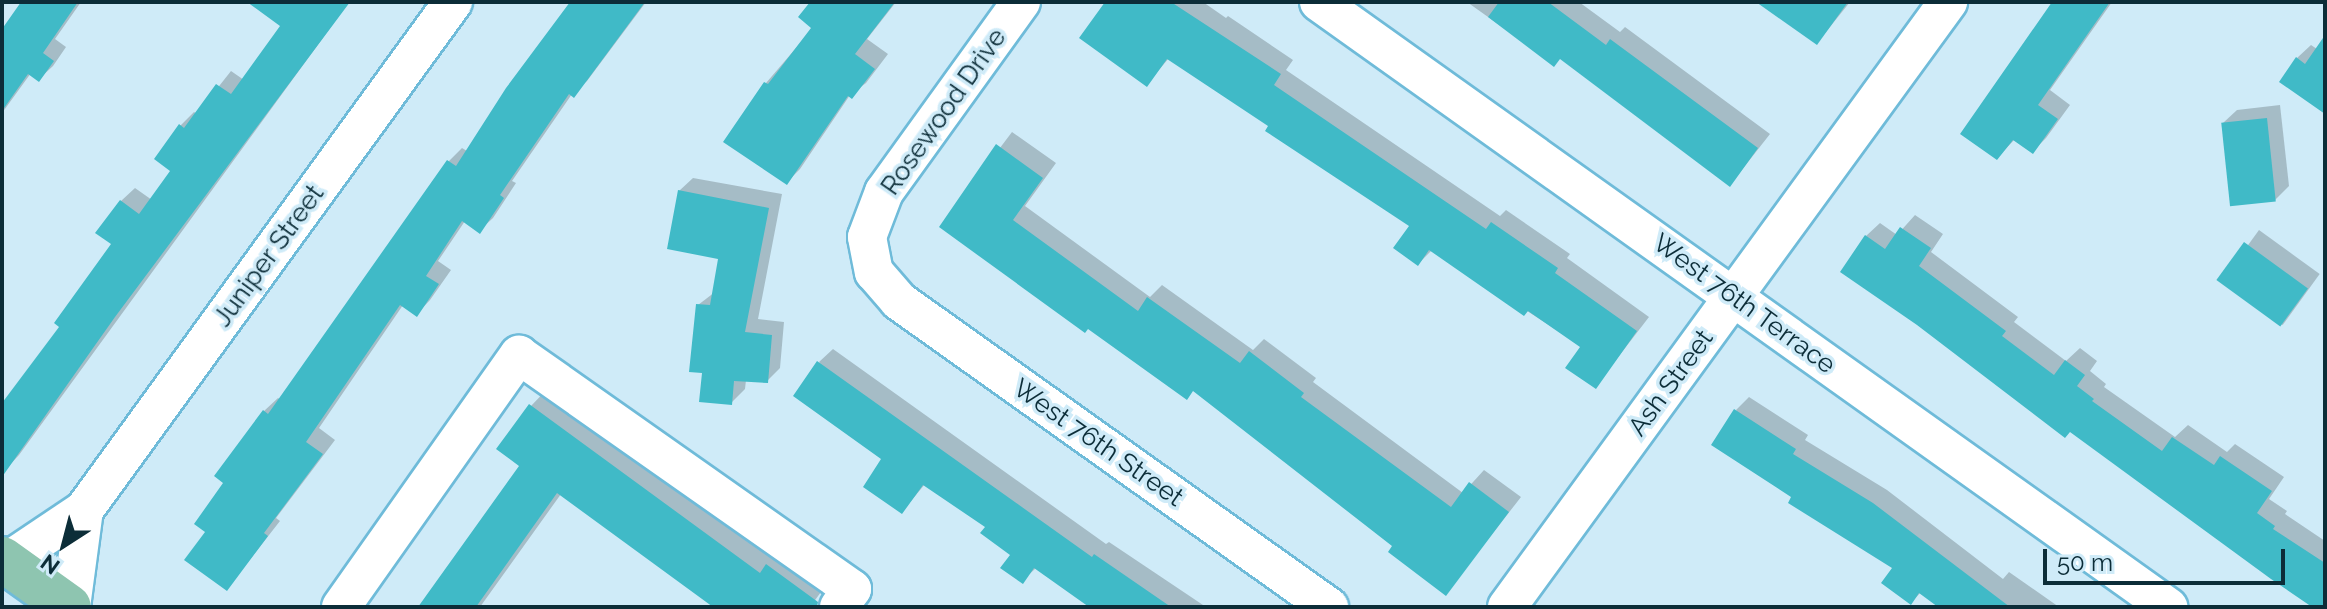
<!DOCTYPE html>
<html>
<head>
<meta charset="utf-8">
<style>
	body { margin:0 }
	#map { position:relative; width:2327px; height:609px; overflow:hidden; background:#cfebf8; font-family:Raleway,sans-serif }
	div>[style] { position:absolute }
	.shadow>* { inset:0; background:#0003; transform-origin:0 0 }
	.building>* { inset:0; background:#40bac7; transform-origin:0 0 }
	.roads { filter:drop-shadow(2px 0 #6fbbd9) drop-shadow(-2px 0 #6fbbd9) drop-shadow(0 2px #6fbbd9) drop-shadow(0 -2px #6fbbd9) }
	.minor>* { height:38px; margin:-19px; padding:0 19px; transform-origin:19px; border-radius:19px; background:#fff }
	.major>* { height:44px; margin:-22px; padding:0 22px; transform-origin:22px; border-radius:22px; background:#8ec5b0 }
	span { translate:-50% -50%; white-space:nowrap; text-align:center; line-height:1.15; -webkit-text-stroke:7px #cfebf8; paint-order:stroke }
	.street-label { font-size:26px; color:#0c2d38 }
	.frame { position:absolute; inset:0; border:4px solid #0c2d38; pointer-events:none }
	.north { position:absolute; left:24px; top:505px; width:80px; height:80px; -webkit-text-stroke:6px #cfebf8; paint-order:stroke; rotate:216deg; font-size:22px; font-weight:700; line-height:32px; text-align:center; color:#0c2d38 }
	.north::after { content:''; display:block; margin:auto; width:28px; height:36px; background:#0c2d38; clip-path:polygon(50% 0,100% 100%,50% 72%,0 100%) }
	.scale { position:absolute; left:2043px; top:549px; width:242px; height:36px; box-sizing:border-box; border:4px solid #0c2d38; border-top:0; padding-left:10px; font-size:24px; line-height:28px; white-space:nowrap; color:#0c2d38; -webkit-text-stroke:6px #cfebf8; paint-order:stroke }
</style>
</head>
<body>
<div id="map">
	<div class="shadow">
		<i style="clip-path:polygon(23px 2px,81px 2px,55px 39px,66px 47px,53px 66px,39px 79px,31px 73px,2px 113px,2px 31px)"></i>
		<i style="clip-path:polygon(301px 2px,349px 2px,19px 455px,6px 469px,2px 466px,2px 407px,62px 327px,114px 244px,121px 201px,135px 188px,152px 200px,173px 171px,180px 126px,194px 112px,197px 114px,231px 71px,244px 80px)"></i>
		<i style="clip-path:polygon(572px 2px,646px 2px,587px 81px,572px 94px,512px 181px,516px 183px,493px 218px,479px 231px,465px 221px,438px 261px,451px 270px,430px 300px,417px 314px,403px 305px,319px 428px,335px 440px,276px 518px,280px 521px,227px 589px,207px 532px,226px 483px,264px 411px,278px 398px,281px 400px,449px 161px,462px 148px,467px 151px)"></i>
		<i style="clip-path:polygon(812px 2px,896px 2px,867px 39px,888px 54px,866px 83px,850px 95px,800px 169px,787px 182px,766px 83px,814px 27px)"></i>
		<i style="clip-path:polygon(1108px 2px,1203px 2px,1226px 18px,1228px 16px,1293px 60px,1286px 70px,1500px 216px,1506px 210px,1570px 254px,1567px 258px,1649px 317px,1595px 387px,1583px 347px,1432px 250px,1418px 264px,1412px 225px,1268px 131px,1271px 126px,1169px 58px,1147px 84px)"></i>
		<i style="clip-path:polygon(1467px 2px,1579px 2px,1620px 32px,1625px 27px,1770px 134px,1730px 185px,1561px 57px,1554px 64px)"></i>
		<i style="clip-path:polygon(1760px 2px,1850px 2px,1817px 43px)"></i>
		<i style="clip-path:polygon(2054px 2px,2112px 2px,2050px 90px,2070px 105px,2046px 138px,2032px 152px,2015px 139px,1997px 158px)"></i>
		<i style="clip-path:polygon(2325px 39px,2325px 109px,2297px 58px,2311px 45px,2317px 49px)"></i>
		<i style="clip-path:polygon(2280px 105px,2289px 186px,2275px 200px,2223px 123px,2237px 110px)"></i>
		<i style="clip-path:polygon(1012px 132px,1056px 163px,1025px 206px,1150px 297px,1162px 285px,1253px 350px,1264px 339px,1316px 378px,1313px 382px,1463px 493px,1484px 470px,1521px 497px,1446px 593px,1395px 546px,1194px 390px,941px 226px)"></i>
		<i style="clip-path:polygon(693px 178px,782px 194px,758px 319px,784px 322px,780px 368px,767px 381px,746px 380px,745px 389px,731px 403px,704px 371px,698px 305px,715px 292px,721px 258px,679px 191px)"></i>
		<i style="clip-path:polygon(1915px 215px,1943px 234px,1931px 252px,2018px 317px,2014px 322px,2066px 361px,2080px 348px,2097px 361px,2090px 371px,2106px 384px,2104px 387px,2175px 437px,2188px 425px,2227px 452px,2235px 444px,2284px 477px,2269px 499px,2287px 511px,2285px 514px,2325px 541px,2325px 607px,2317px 607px,1866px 236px,1880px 223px,1897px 235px)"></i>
		<i style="left:2259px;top:230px;width:75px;height:63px;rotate:36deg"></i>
		<i style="clip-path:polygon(833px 349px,1106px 544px,1109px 542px,1206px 607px,1092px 607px,1036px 568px,1022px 581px,1012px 554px,987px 527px,925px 484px,902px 512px,884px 459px,819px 362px)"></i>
		<i style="clip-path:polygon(551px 385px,832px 577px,810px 607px,716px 607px,561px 494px,480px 607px,421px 607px,522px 465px,531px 406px)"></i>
		<i style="clip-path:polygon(1749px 397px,1808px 435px,1805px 440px,1887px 490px,2003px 579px,2009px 572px,2059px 607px,1950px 607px,1921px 592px,1911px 603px,1895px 567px,1794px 496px,1736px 410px)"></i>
	</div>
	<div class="building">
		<i style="clip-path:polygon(21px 2px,78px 2px,43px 53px,54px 61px,39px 82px,28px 74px,2px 111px,2px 29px)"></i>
		<i style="clip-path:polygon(247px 2px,350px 2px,115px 317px,2px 477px,2px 403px,59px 327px,54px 323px,111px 244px,95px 233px,120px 200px,139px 214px,170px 171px,154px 159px,179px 124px,184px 128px,216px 84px,231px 94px,280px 26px)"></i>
		<i style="clip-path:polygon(570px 2px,645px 2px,574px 98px,569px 94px,500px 195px,504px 198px,480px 234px,462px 221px,426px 276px,439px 284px,417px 317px,400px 305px,306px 442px,323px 454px,264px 533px,268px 536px,227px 591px,184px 560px,205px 532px,194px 524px,223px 483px,214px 476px,263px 410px,268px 414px,447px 160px,456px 166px,506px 88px)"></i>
		<i style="clip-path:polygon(810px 2px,895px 2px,855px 54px,875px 69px,852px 99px,848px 96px,787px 185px,723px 142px,764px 82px,768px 84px,811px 28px,798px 17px)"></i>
		<i style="clip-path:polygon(1105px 2px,1171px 2px,1281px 74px,1274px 85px,1486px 229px,1491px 222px,1558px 268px,1555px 273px,1637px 331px,1596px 389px,1565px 368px,1580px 347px,1528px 311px,1524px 316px,1429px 250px,1418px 266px,1393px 248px,1409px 226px,1265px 131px,1268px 126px,1167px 59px,1147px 87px,1079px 38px)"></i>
		<i style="clip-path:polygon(1499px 2px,1548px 2px,1606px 45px,1610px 39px,1758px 148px,1730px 187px,1560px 59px,1554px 67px,1488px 17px)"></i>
		<i style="clip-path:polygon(1756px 2px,1848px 2px,1817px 45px)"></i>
		<i style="clip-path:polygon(2052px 2px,2110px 2px,2038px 105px,2058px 119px,2033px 154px,2013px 140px,1997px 160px,1960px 134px)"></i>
		<i style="clip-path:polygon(2325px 35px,2325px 114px,2279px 82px,2296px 57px,2305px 64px)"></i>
		<i style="left:2267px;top:118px;width:84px;height:46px;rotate:84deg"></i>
		<i style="clip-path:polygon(996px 144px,1043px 178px,1013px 220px,1138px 311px,1147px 297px,1240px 363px,1249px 351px,1304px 393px,1301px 397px,1451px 507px,1469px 482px,1509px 512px,1446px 596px,1388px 552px,1392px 546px,1193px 391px,1187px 400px,1088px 329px,1085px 333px,939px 227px)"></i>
		<i style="clip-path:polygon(678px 190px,769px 208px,745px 332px,772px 335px,768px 383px,734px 381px,732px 405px,699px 402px,702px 373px,689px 372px,696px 304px,710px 305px,718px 259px,667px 249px)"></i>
		<i style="clip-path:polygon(1900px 227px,1931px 248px,1919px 266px,2006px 331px,2002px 336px,2054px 375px,2065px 360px,2085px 375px,2077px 386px,2094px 399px,2092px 401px,2162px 451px,2172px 437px,2214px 465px,2220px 456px,2272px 491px,2257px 513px,2275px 526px,2273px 529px,2325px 563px,2325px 607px,2312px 607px,2271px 579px,2070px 432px,2065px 438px,1917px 325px,1840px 272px,1865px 235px,1885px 249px)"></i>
		<i style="left:2244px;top:242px;width:79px;height:47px;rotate:36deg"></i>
		<i style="clip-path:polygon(817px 361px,1092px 557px,1094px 554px,1171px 607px,1089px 607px,1034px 568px,1023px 584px,1000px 568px,1010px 555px,980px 533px,985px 527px,923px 485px,902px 514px,863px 487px,881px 459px,793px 396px)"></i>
		<i style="clip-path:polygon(529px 404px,760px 573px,766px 564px,818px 602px,817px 607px,713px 607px,557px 493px,476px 607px,418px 607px,519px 466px,496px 449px)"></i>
		<i style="clip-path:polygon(1734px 409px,1796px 449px,1793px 454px,1873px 503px,2010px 607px,1938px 607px,1919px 593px,1911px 605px,1881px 583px,1892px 568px,1788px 503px,1791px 497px,1711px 445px)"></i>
	</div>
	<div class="roads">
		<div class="minor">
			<i style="left:1021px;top:2px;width:234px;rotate:125.8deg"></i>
			<i style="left:884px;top:192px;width:48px;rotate:110.7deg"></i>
			<i style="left:867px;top:237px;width:36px;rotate:79deg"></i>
			<i style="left:874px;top:272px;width:38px;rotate:49deg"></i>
			<i style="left:899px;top:301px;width:528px;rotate:35.44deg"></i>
			<i style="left:1319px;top:2px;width:1043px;rotate:35.47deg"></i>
			<i style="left:2px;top:565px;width:99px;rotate:-33.9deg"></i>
			<i style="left:84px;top:510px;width:628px;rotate:-54.01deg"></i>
			<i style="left:71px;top:607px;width:98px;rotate:-82.4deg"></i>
			<i style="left:341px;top:607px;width:309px;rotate:-54.8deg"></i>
			<i style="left:519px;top:355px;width:407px;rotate:35.1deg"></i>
			<i style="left:852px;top:589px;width:22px;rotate:126deg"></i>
			<i style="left:1507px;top:607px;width:749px;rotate:-53.91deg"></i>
		</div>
		<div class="major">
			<i style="left:2px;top:559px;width:82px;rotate:35.6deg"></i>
		</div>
	</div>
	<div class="street-label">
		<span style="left:944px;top:112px;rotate:-55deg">Rosewood Drive</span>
		<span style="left:269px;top:256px;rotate:-54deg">Juniper Street</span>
		<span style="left:1744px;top:304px;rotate:36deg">West 76th Terrace</span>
		<span style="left:1671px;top:383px;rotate:-54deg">Ash Street</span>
		<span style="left:1098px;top:443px;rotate:35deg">West 76th Street</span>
	</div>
	<div class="frame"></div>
	<div class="north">N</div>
	<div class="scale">50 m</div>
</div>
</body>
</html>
